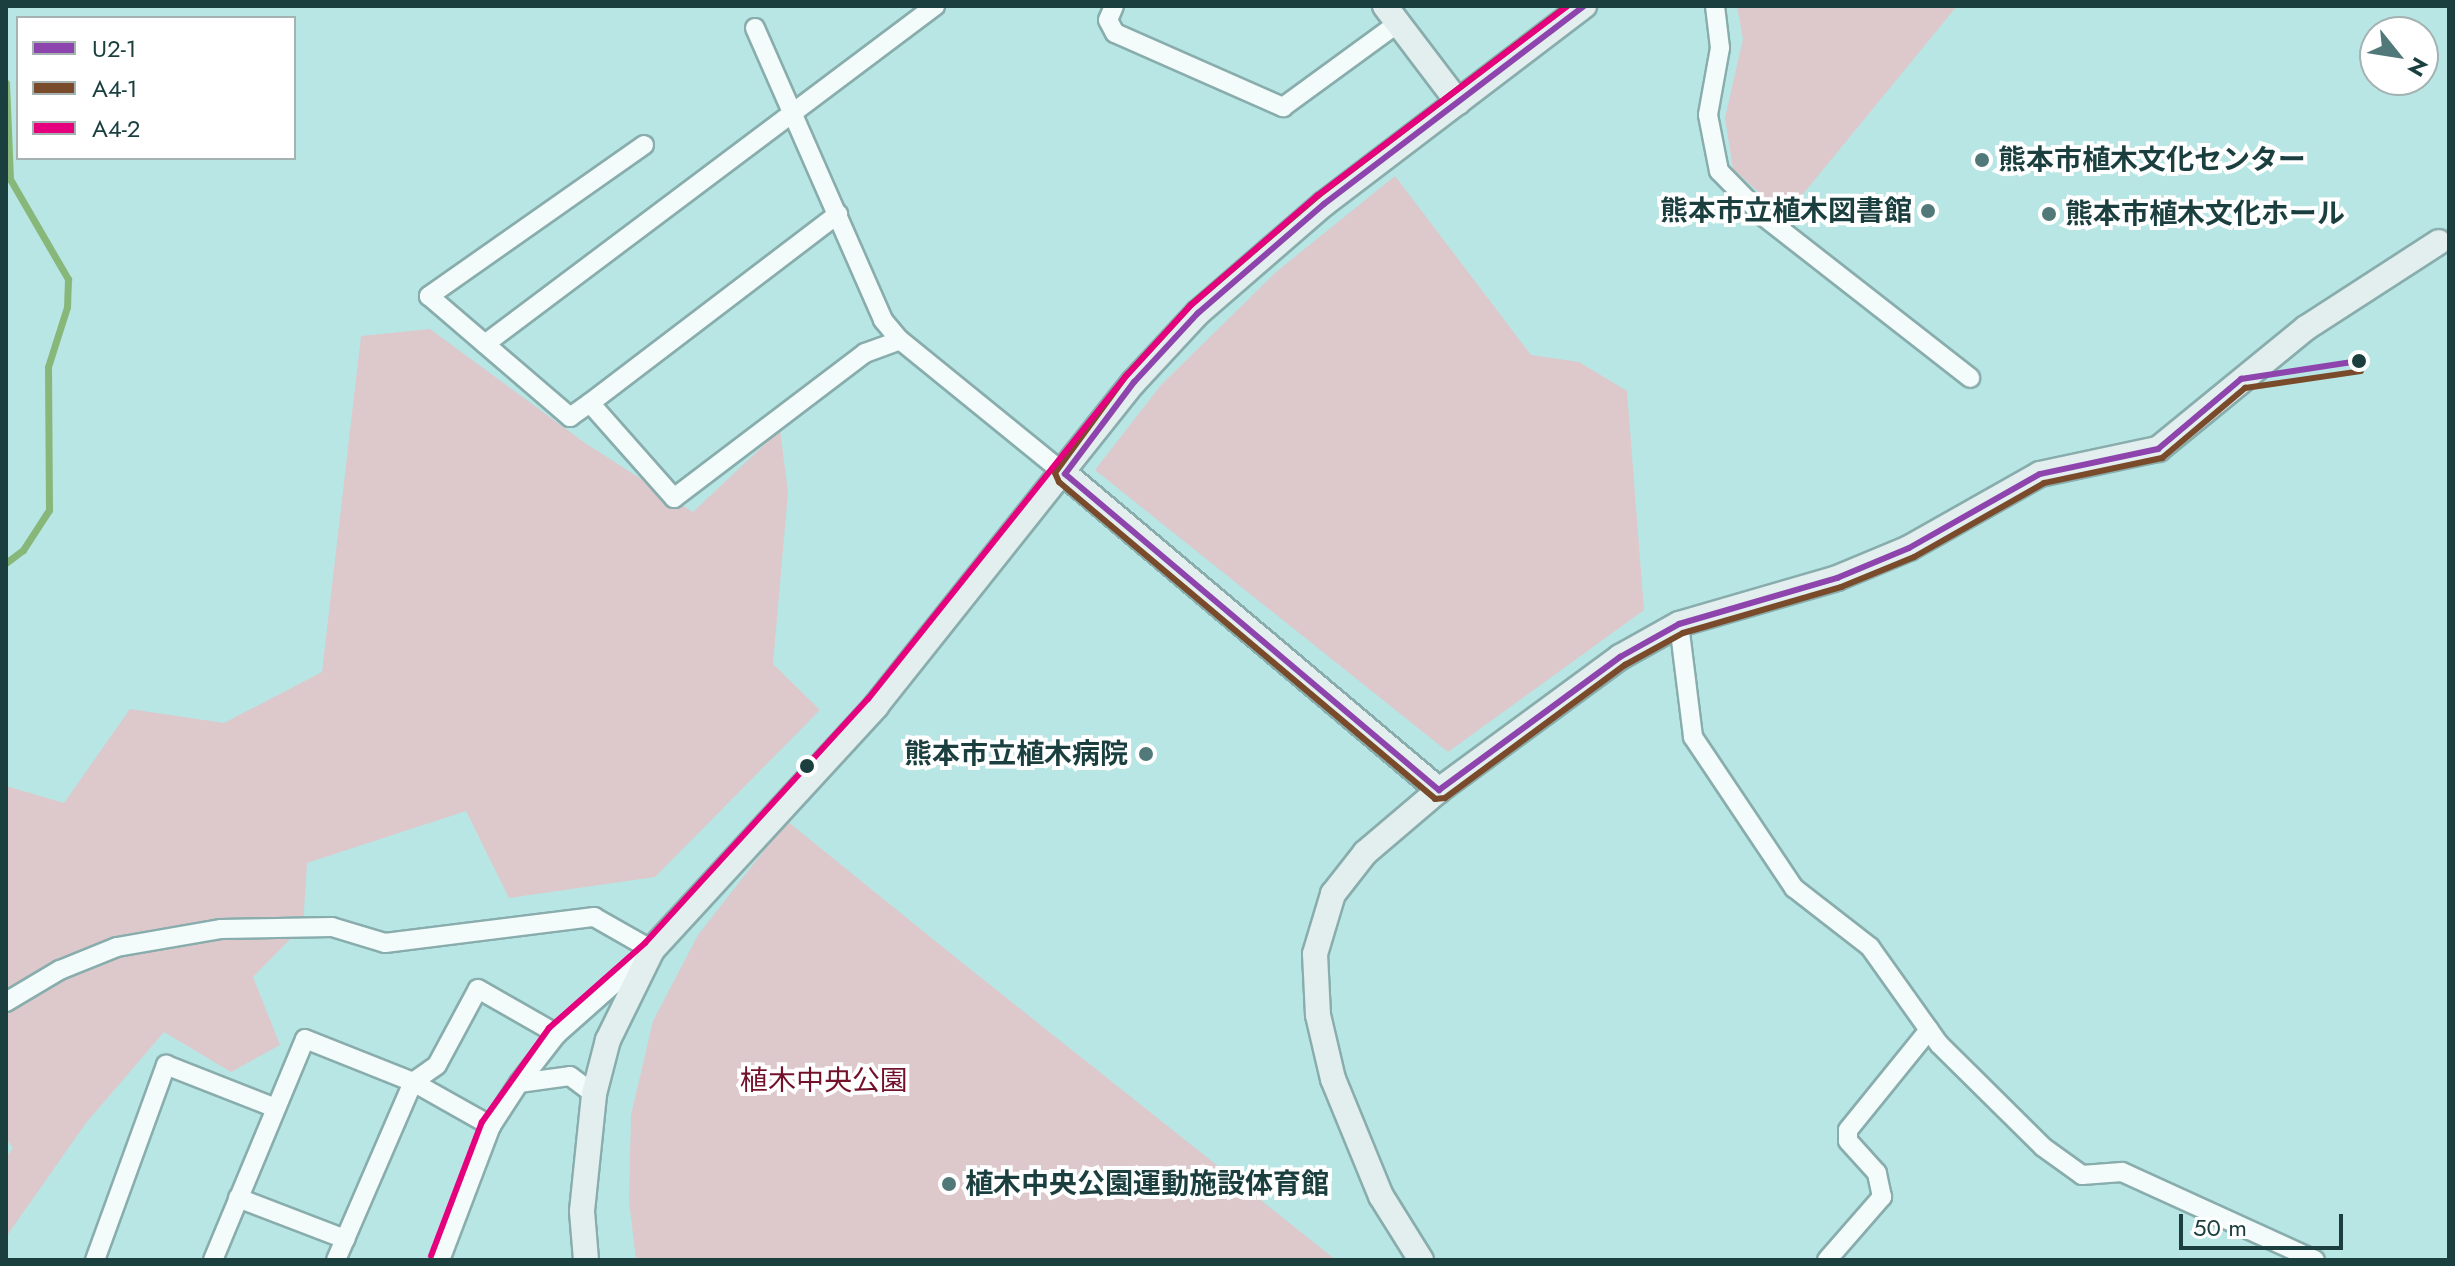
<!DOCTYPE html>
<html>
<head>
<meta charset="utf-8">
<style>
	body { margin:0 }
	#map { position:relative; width:2455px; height:1266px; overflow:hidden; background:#b8e6e5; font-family:Jost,"Noto Sans JP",sans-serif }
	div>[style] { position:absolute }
	.green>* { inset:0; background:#ddc8cb }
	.stream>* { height:7px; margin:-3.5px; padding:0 3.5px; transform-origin:3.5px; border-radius:3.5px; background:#87b87a }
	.roads { filter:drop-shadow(2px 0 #88adac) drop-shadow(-2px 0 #88adac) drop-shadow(0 2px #88adac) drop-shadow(0 -2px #88adac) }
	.street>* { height:18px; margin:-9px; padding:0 9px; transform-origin:9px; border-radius:9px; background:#f4fbfb }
	.secondary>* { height:24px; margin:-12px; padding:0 12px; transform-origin:12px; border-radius:12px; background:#e3eeee }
	.bus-1>* { height:6px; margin:-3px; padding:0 3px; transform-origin:3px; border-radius:3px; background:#8e44ad }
	.bus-2>* { height:6px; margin:-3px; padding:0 3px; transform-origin:3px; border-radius:3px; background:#7a4b2a }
	.bus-3>* { height:6px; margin:-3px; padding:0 3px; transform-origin:3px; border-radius:3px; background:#e5007d }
	.dots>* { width:22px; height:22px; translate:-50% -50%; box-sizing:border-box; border:4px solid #fff; border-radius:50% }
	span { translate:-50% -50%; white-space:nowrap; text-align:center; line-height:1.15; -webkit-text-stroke:8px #fff; paint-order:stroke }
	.poi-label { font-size:28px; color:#1b3f3f; font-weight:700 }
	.left { translate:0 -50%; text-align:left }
	.right { translate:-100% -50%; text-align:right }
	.park-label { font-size:28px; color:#721129 }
	.frame { position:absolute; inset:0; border:8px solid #1b3f3f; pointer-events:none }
	.legend { position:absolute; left:16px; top:16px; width:280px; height:144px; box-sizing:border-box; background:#fff; border:2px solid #a4b2b2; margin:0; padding:10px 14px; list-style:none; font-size:24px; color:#1b3f3f }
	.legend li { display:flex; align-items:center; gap:16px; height:40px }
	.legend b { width:40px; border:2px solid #a4b2b2 }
	.north { position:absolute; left:2359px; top:16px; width:80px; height:80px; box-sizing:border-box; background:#fff; border:2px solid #a4b2b2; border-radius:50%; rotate:120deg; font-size:22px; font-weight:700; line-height:32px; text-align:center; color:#1b3f3f }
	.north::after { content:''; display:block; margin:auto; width:28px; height:36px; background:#527979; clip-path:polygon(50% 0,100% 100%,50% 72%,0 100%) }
	.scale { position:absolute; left:2179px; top:1214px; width:164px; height:36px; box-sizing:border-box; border:4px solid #1b3f3f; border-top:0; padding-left:10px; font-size:24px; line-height:28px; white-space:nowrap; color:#1b3f3f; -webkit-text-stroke:6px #fff; paint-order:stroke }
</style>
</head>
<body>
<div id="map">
	<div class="green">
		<i style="clip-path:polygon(1737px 6px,1957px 6px,1785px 216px,1733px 169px,1725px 118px,1743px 39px)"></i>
		<i style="clip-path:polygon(1395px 176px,1531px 355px,1579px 362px,1627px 391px,1644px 610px,1448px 752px,1095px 470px,1161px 385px,1276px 272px)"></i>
		<i style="clip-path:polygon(430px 329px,585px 443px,693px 512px,780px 430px,788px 492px,773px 664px,820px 710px,655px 877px,509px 898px,466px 811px,307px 863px,303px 926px,253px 977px,280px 1045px,231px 1072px,164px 1032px,86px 1123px,6px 1237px,6px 1157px,13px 1148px,6px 1139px,6px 786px,64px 803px,130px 709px,224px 723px,322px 672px,361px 336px)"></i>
		<i style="clip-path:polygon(787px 821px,960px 961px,1336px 1260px,636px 1260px,629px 1201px,631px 1115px,653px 1021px,698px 935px)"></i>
	</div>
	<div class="stream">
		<i style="left:6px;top:83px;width:96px;rotate:87.6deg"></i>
		<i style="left:10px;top:179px;width:116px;rotate:59.9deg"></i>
		<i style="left:68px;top:279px;width:28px;rotate:92deg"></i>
		<i style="left:67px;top:307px;width:63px;rotate:107.6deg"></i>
		<i style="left:48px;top:367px;width:143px;rotate:89.6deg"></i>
		<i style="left:49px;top:510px;width:48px;rotate:123deg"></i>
		<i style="left:23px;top:550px;width:21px;rotate:143deg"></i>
	</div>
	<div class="roads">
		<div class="street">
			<i style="left:1114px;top:6px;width:15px;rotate:113deg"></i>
			<i style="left:1108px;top:20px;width:15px;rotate:62deg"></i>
			<i style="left:1115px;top:33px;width:184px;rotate:23.8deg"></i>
			<i style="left:1283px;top:107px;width:142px;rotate:-36.1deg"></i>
			<i style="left:1715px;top:6px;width:42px;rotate:83.2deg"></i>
			<i style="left:1720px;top:48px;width:68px;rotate:100.2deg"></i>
			<i style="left:1708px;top:115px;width:57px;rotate:78.9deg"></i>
			<i style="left:1719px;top:171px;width:63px;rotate:45.6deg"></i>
			<i style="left:1763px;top:216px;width:263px;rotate:38deg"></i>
			<i style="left:755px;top:28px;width:319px;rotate:66.3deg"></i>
			<i style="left:883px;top:320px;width:26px;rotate:50deg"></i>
			<i style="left:900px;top:340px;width:213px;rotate:39.1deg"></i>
			<i style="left:644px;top:145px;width:263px;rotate:144.9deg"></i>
			<i style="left:429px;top:296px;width:186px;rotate:40.6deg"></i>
			<i style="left:570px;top:417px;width:24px;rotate:-35deg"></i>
			<i style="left:590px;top:403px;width:127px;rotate:48.5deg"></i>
			<i style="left:674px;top:498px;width:240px;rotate:-37.2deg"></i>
			<i style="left:865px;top:353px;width:37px;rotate:-20deg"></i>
			<i style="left:485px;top:344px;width:563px;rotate:-36.91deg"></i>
			<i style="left:590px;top:403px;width:312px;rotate:-37.3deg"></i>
			<i style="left:1679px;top:624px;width:114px;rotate:82.9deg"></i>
			<i style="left:1693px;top:737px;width:182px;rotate:56.2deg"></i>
			<i style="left:1794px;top:888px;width:96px;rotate:37.8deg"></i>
			<i style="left:1870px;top:947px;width:119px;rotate:54.6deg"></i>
			<i style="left:1939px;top:1044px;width:146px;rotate:44.7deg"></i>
			<i style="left:2043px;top:1147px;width:48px;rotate:35.7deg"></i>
			<i style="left:2082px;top:1175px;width:40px;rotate:-4.3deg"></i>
			<i style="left:2122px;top:1172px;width:212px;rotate:24.5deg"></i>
			<i style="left:6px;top:1002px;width:63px;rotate:-30.7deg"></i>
			<i style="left:60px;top:970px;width:61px;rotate:-22deg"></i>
			<i style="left:117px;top:947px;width:106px;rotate:-9.8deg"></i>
			<i style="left:221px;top:929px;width:111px;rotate:-1deg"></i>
			<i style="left:332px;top:927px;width:55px;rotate:16.8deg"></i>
			<i style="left:385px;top:943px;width:211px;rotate:-7.1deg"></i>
			<i style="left:594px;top:917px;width:67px;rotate:29.6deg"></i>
			<i style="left:652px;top:950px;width:127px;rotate:138.5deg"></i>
			<i style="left:557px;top:1034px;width:62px;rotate:127.8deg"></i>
			<i style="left:519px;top:1083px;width:51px;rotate:123.1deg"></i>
			<i style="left:491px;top:1126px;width:143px;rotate:110.8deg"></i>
			<i style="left:519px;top:1083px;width:51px;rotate:-7.8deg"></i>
			<i style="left:570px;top:1076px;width:30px;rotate:37deg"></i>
			<i style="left:238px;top:1198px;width:115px;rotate:21deg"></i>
			<i style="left:95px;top:1260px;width:208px;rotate:-70deg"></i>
			<i style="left:166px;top:1065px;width:118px;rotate:21.4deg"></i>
			<i style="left:213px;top:1260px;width:239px;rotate:-67.4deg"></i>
			<i style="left:305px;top:1039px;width:116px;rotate:21.7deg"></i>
			<i style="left:413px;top:1082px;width:90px;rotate:29.4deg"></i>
			<i style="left:336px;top:1260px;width:194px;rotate:-66.6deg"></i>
			<i style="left:413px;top:1082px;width:29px;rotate:-35deg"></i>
			<i style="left:437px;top:1065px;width:86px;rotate:-61.7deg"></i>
			<i style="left:478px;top:989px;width:91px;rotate:29.7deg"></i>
			<i style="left:1827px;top:1260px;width:84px;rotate:-48.9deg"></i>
			<i style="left:1882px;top:1197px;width:25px;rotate:-102deg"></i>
			<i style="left:1877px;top:1173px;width:43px;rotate:-132.2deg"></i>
			<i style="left:1848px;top:1141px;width:11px;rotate:-90deg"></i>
			<i style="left:1848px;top:1130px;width:129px;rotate:-51deg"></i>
		</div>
		<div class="secondary">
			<i style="left:1385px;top:6px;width:121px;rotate:52.8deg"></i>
			<i style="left:1065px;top:474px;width:490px;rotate:40.2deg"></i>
			<i style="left:586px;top:1260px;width:49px;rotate:-94.7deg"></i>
			<i style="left:582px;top:1211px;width:118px;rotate:-84.1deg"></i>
			<i style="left:594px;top:1094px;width:56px;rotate:-75.5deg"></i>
			<i style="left:608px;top:1040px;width:100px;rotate:-63.9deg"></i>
			<i style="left:652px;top:950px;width:331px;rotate:-47.4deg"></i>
			<i style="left:876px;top:706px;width:414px;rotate:-51.5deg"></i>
			<i style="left:1134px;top:382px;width:94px;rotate:-47.2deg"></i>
			<i style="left:1198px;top:313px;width:167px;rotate:-40.9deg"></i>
			<i style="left:1324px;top:204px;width:327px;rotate:-37.3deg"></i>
			<i style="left:1421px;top:1260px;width:75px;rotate:-122deg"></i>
			<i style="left:1381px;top:1196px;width:126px;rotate:-112.3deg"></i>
			<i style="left:1333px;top:1079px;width:66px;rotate:-103.2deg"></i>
			<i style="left:1318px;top:1015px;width:61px;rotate:-92.8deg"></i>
			<i style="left:1315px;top:954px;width:63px;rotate:-73.3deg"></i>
			<i style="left:1333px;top:894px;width:52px;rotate:-52deg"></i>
			<i style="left:1365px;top:853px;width:97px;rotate:-40.4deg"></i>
			<i style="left:1439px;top:790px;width:225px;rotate:-36.3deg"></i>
			<i style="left:1620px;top:657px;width:68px;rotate:-29.2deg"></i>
			<i style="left:1679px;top:624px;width:165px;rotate:-16.2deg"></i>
			<i style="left:1837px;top:578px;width:78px;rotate:-22.6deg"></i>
			<i style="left:1909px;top:548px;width:150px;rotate:-29.5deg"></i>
			<i style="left:2040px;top:474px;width:121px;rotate:-12deg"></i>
			<i style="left:2158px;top:449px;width:191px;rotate:-39.3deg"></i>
			<i style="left:2306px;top:328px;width:158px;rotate:-32.9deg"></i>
		</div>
	</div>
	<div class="bus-1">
		<i style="left:1584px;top:6px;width:327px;rotate:142.7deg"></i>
		<i style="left:1324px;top:204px;width:167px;rotate:139.1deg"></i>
		<i style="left:1198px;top:313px;width:94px;rotate:132.8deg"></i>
		<i style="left:1134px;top:382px;width:115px;rotate:126.9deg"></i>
		<i style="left:1065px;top:474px;width:490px;rotate:40.2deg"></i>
		<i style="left:1439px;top:790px;width:225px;rotate:-36.3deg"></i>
		<i style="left:1620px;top:657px;width:68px;rotate:-29.2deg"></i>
		<i style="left:1679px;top:624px;width:165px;rotate:-16.2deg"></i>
		<i style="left:1837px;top:578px;width:78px;rotate:-22.6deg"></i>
		<i style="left:1909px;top:548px;width:150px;rotate:-29.5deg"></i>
		<i style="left:2040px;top:474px;width:121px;rotate:-12deg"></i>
		<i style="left:2158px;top:449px;width:109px;rotate:-40.1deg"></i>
		<i style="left:2241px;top:379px;width:119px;rotate:-8.7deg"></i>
	</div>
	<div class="bus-2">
		<i style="left:1567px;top:6px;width:313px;rotate:142.7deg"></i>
		<i style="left:1318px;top:196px;width:167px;rotate:139.4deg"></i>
		<i style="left:1191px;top:305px;width:96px;rotate:132.5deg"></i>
		<i style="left:1126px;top:376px;width:120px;rotate:126.2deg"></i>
		<i style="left:1055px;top:473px;width:10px;rotate:66deg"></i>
		<i style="left:1059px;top:482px;width:492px;rotate:40.1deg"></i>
		<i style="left:1435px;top:799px;width:10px;rotate:-6deg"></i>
		<i style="left:1445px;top:798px;width:224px;rotate:-36.5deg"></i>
		<i style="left:1625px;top:665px;width:66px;rotate:-28.9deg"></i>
		<i style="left:1683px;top:633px;width:165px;rotate:-16.2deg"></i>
		<i style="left:1841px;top:587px;width:79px;rotate:-22.3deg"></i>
		<i style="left:1914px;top:557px;width:150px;rotate:-29.6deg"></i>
		<i style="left:2044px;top:483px;width:121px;rotate:-12deg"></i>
		<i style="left:2162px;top:458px;width:109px;rotate:-40.1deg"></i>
		<i style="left:2245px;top:388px;width:117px;rotate:-8.3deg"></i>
	</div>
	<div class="bus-3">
		<i style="left:431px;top:1256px;width:143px;rotate:-69.2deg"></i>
		<i style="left:482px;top:1122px;width:115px;rotate:-54.5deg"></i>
		<i style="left:549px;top:1028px;width:128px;rotate:-41.5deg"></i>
		<i style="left:645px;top:943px;width:331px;rotate:-47.6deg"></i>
		<i style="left:868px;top:699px;width:415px;rotate:-51.4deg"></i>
		<i style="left:1127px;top:375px;width:95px;rotate:-47.6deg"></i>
		<i style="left:1191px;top:305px;width:167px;rotate:-40.9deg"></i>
		<i style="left:1317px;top:196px;width:314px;rotate:-37.2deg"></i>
	</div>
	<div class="dots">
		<i style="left:1982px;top:160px;background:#527979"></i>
		<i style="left:1928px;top:211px;background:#527979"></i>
		<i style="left:2049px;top:214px;background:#527979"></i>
		<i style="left:2359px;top:361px;background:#1b3f3f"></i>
		<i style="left:1146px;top:754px;background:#527979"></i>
		<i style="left:807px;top:766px;background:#1b3f3f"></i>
		<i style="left:949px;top:1184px;background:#527979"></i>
	</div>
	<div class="poi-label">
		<span class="left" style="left:1998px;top:160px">熊本市植木文化センター</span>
		<span class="right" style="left:1912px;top:211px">熊本市立植木図書館</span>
		<span class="left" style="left:2065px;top:214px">熊本市植木文化ホール</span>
		<span class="right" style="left:1128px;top:754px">熊本市立植木病院</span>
		<span class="left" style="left:965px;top:1184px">植木中央公園運動施設体育館</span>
	</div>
	<div class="park-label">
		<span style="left:824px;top:1081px">植木中央公園</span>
	</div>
	<div class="frame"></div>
	<ul class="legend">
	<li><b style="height:10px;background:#8e44ad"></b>U2-1</li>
	<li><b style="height:10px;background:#7a4b2a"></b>A4-1</li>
	<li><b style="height:10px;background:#e5007d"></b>A4-2</li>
	</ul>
	<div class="north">N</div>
	<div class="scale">50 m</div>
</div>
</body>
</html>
